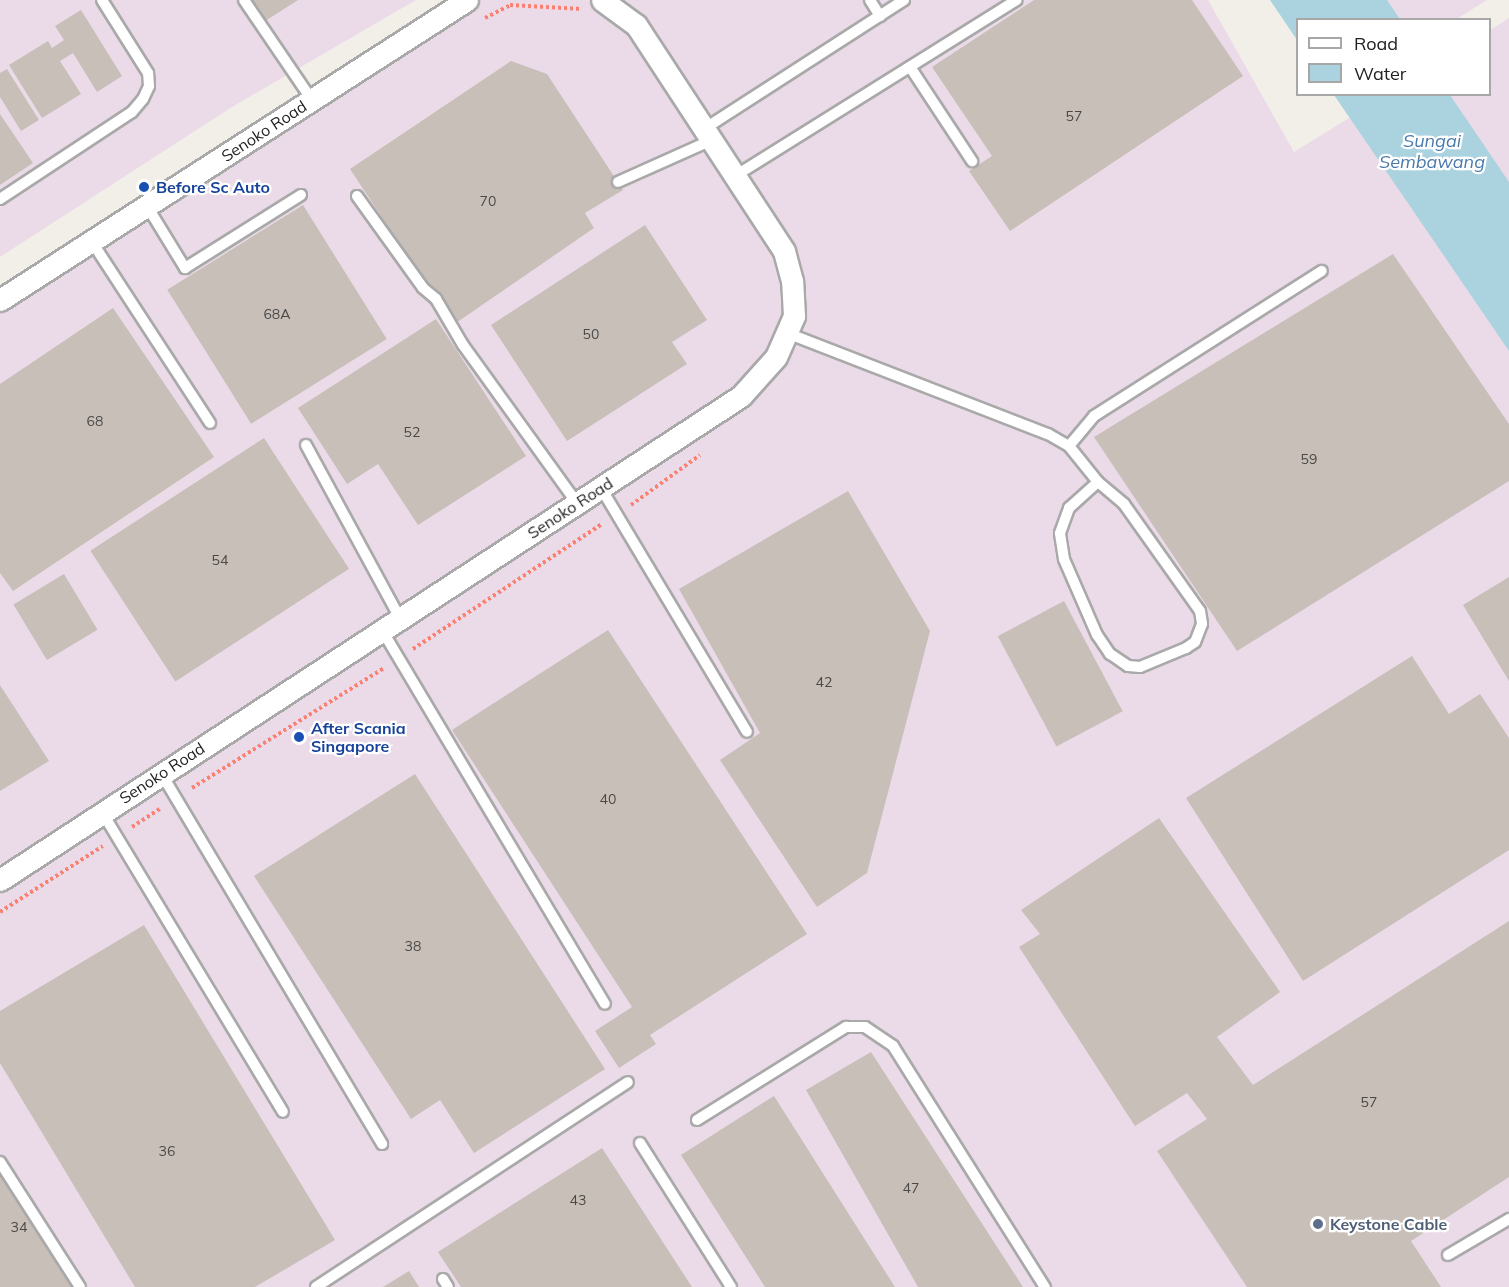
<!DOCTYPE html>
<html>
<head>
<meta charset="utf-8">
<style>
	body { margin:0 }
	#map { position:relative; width:1509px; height:1287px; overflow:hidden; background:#f2efe9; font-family:Mulish,sans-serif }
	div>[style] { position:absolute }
	.industrial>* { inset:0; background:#ebdbe8 }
	.water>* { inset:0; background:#aad3df }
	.building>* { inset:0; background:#c7bfb8; transform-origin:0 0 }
	.path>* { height:4px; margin-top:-2px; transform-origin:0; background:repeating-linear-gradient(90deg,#fa8072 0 3px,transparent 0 6px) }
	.roads { filter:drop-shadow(2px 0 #a9a9a9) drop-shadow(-2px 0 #a9a9a9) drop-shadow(0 2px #a9a9a9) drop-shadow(0 -2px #a9a9a9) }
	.lane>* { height:10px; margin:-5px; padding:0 5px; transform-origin:5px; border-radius:5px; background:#fff }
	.street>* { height:21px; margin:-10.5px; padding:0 10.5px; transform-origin:10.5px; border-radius:10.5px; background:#fff }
	.dots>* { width:16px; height:16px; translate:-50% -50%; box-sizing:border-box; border:3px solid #fff; border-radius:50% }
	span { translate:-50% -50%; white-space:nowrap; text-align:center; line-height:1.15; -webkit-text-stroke:4.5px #fff; paint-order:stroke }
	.number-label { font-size:14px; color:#4b4948 }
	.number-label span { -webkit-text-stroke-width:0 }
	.street-label { font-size:16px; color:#222 }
	.transit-label { font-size:16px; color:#164399; font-weight:700 }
	.left { translate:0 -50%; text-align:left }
	.service-label { font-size:16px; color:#4e5e75; font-weight:700 }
	.water-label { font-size:18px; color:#4a7aab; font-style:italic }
	.legend { position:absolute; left:1296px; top:18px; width:195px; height:78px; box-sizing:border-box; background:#fff; border:2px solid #a7a7a7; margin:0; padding:8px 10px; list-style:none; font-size:18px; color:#222 }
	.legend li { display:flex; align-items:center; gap:12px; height:30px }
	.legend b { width:30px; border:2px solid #a7a7a7 }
</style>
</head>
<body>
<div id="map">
	<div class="industrial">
		<i style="clip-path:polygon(0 0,416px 0,232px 107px,0 257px)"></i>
		<i style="clip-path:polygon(454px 0,1208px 0,1294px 152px,1386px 95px,1490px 94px,1490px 30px,1509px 18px,1509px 1287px,0 1287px,0 288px)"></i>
		<i style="clip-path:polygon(1387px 0,1487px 0,1455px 20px,1400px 19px)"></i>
	</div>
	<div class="water">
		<i style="clip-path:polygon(1270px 0,1387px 0,1400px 19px,1298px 20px,1297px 40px)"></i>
		<i style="clip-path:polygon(1334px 95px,1450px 95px,1509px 182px,1509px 351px)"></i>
	</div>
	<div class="building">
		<i style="clip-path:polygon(247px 0,298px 0,262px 23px)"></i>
		<i style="clip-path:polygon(1034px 0,1192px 0,1243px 76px,1010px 231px,969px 171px,992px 156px,932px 67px)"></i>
		<i style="clip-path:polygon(81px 10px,122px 76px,97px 92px,73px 53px,60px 61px,81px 94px,42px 118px,9px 65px,48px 41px,52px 48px,64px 40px,55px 26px)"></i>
		<i style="clip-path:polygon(511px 61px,547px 74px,623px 190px,585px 213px,594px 228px,453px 325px,350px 169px)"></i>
		<i style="clip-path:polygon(7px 69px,39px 120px,21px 131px,0 97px,0 73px)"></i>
		<i style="clip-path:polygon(0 114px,33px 163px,0 185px)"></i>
		<i style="left:303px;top:205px;width:158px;height:160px;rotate:58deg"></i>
		<i style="clip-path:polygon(645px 225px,707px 320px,672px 342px,687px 364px,567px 441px,491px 325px)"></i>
		<i style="clip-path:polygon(1393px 254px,1509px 424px,1509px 481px,1237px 651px,1094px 437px)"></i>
		<i style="clip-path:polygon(113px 308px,214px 457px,13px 591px,0 573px,0 384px)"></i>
		<i style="clip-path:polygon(436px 319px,526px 456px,418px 525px,378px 464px,347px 484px,298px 408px)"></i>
		<i style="left:264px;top:438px;width:156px;height:207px;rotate:57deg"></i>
		<i style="clip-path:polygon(848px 491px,930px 631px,867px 873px,817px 907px,720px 760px,760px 733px,679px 589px)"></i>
		<i style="left:64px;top:574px;width:65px;height:59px;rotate:59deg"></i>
		<i style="clip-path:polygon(1509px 577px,1509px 681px,1463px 605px)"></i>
		<i style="left:1064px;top:601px;width:125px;height:75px;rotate:62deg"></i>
		<i style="clip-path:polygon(608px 630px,807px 934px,650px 1035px,656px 1044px,619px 1068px,595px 1031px,632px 1007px,452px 730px)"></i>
		<i style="clip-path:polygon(1412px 656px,1449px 714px,1480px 694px,1509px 738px,1509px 850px,1303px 981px,1186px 798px)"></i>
		<i style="clip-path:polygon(0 685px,49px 761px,0 791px)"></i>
		<i style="clip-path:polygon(415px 774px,605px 1069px,474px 1153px,440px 1100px,411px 1119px,254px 876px)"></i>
		<i style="clip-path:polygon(1159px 818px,1280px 992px,1217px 1037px,1253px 1085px,1509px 921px,1509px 1177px,1411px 1241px,1441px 1287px,1247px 1287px,1157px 1151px,1207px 1119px,1187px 1093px,1135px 1126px,1019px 947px,1040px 934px,1021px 910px)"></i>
		<i style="clip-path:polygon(144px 925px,335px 1240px,255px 1287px,135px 1287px,0 1063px,0 1011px)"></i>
		<i style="clip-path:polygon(871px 1052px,1023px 1287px,918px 1287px,806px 1090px)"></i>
		<i style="clip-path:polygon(774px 1096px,895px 1287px,765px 1287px,681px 1155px)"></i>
		<i style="clip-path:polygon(602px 1148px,692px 1287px,461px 1287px,438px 1252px)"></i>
		<i style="clip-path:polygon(0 1167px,76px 1287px,0 1287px)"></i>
		<i style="clip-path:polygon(409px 1271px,419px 1287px,383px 1287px)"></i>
	</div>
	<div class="path">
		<i style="left:485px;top:18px;width:28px;rotate:-27deg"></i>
		<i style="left:510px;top:5px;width:72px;rotate:3.2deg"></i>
		<i style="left:631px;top:505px;width:85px;rotate:-35.9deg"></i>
		<i style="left:413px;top:649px;width:227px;rotate:-33.5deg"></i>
		<i style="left:192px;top:788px;width:226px;rotate:-32deg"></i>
		<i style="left:132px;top:827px;width:35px;rotate:-33deg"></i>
		<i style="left:0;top:912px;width:122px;rotate:-32.7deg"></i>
	</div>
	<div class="roads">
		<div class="lane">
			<i style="left:244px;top:0;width:121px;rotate:55.8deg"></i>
			<i style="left:870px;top:0;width:19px;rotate:58deg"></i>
			<i style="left:910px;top:67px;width:113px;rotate:56.6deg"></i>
			<i style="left:704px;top:129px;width:238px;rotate:-32.8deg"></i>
			<i style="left:735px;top:176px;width:332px;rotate:-32deg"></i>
			<i style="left:618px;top:182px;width:103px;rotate:-24.1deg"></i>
			<i style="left:357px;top:196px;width:113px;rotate:54.3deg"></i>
			<i style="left:423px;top:288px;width:17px;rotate:40deg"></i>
			<i style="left:436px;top:299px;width:53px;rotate:59.6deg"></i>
			<i style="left:463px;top:345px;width:195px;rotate:54.2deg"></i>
			<i style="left:0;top:199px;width:158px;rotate:-33.4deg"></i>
			<i style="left:132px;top:112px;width:17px;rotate:-50deg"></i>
			<i style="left:143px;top:99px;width:14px;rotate:-65deg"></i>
			<i style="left:149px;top:86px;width:13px;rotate:-94deg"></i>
			<i style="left:148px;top:73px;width:86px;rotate:-122.2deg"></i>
			<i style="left:147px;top:206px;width:73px;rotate:58.5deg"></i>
			<i style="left:185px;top:268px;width:137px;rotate:-32.2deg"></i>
			<i style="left:92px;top:242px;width:216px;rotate:56.9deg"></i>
			<i style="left:787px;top:333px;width:280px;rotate:21.2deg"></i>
			<i style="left:1048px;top:434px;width:24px;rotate:30deg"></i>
			<i style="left:1069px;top:446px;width:46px;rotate:51.1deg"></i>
			<i style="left:1098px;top:482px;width:34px;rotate:40deg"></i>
			<i style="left:1124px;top:504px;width:131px;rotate:54.6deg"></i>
			<i style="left:1200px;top:611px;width:13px;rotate:81deg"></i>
			<i style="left:1202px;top:624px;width:19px;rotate:111deg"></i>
			<i style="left:1195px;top:642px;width:11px;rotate:146deg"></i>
			<i style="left:1186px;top:648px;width:50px;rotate:157.6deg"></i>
			<i style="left:1140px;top:667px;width:12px;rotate:-175deg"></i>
			<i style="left:1128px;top:666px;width:22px;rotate:-146deg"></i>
			<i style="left:1110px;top:654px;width:23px;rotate:-124deg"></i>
			<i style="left:1097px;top:635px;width:83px;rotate:-113.5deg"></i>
			<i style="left:1064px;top:559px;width:26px;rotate:-99deg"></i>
			<i style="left:1060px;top:533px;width:27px;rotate:-70deg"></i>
			<i style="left:1069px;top:508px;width:39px;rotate:-42deg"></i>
			<i style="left:306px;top:445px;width:197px;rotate:61.5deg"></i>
			<i style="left:1069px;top:446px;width:39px;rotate:-50deg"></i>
			<i style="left:1094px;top:416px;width:270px;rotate:-32.5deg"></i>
			<i style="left:601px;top:488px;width:284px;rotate:59.1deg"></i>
			<i style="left:382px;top:630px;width:435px;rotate:59.2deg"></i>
			<i style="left:161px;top:773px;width:432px;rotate:59.2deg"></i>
			<i style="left:102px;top:812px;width:350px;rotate:58.9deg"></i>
			<i style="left:697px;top:1120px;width:176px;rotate:-32deg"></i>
			<i style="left:846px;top:1027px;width:19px"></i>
			<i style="left:865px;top:1027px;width:34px;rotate:34deg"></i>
			<i style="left:893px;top:1046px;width:285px;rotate:57.8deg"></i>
			<i style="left:640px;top:1143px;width:170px;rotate:57.7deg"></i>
			<i style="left:0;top:1162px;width:148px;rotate:57.4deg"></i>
			<i style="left:1448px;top:1255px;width:71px;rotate:-30.5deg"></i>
			<i style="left:443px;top:1279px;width:9px;rotate:58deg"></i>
			<i style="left:316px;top:1287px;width:373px;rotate:-33.3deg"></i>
		</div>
		<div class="street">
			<i style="left:0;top:300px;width:555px;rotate:-32.72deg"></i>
			<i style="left:0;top:880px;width:885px;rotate:-33.15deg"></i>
			<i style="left:741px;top:396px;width:52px;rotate:-48.1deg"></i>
			<i style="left:776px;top:357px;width:45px;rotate:-66.3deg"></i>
			<i style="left:794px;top:316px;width:35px;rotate:-93deg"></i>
			<i style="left:792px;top:281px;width:31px;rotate:-105deg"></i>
			<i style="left:784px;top:251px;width:270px;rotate:-123.2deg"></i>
			<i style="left:636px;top:25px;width:42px;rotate:-143.7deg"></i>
		</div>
	</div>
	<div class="dots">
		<i style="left:144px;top:187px;background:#1a4fb4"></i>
		<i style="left:299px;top:737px;background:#1a4fb4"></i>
		<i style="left:1318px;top:1224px;background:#5c6f8a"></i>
	</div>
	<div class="number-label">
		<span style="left:1074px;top:116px">57</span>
		<span style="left:488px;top:201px">70</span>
		<span style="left:277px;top:314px">68A</span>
		<span style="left:591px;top:334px">50</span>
		<span style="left:95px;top:421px">68</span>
		<span style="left:412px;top:432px">52</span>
		<span style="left:1309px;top:459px">59</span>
		<span style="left:220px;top:560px">54</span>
		<span style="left:824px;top:682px">42</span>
		<span style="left:608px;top:799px">40</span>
		<span style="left:413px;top:946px">38</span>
		<span style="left:1369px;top:1102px">57</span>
		<span style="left:167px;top:1151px">36</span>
		<span style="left:911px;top:1188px">47</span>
		<span style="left:578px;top:1200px">43</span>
		<span style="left:19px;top:1227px">34</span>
	</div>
	<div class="street-label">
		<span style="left:264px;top:131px;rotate:-33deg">Senoko Road</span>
		<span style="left:570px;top:508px;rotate:-33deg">Senoko Road</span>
		<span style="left:162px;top:773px;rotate:-33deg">Senoko Road</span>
	</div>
	<div class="transit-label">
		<span class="left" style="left:156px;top:187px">Before Sc Auto</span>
		<span class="left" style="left:311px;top:737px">After Scania<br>Singapore</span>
	</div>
	<div class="service-label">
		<span class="left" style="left:1330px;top:1224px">Keystone Cable</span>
	</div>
	<div class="water-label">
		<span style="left:1432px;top:152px">Sungai<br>Sembawang</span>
	</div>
	<ul class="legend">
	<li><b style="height:8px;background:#fff"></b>Road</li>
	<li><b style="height:16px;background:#aad3df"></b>Water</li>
	</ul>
</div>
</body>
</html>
